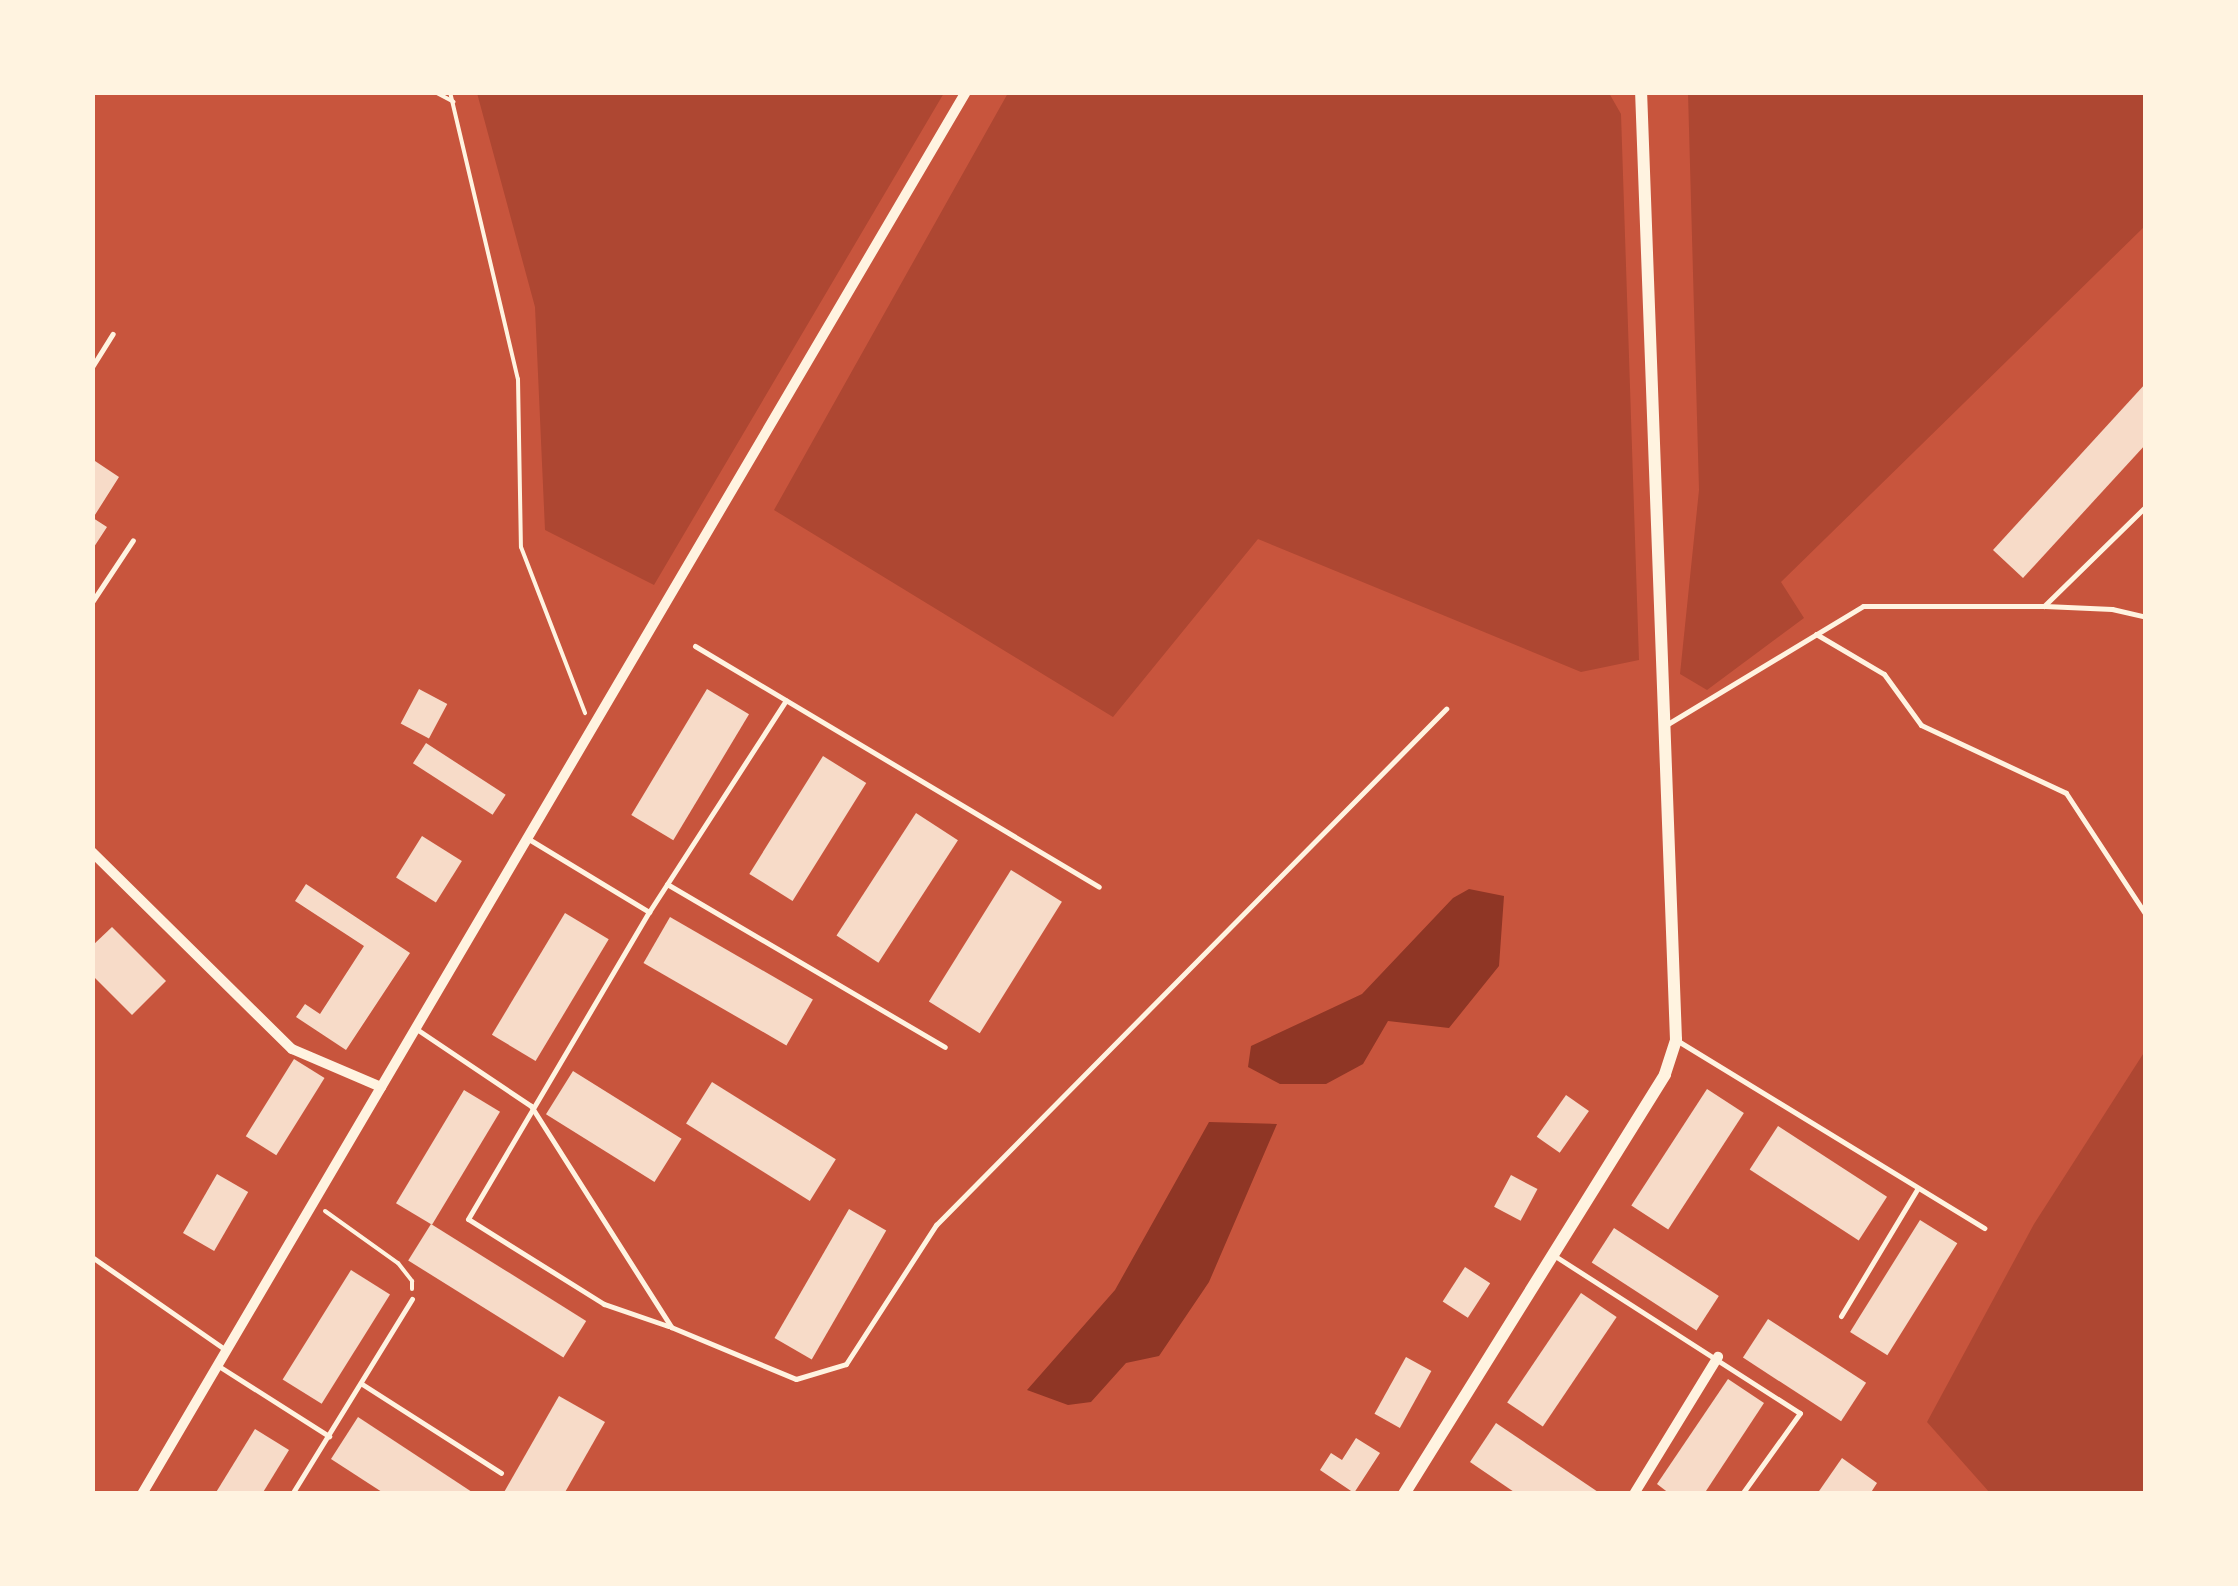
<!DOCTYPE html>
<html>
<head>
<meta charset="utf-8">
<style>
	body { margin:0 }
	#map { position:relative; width:2238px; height:1586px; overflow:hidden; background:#c8553d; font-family:"Fira Sans",sans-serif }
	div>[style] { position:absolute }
	.green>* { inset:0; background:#ae4732 }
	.water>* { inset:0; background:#8f3625 }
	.building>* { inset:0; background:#f7dbc8; transform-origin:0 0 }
	.path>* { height:4px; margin:-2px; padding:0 2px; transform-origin:2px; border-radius:2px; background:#fff3e0 }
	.service>* { height:5px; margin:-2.5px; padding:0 2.5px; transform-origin:2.5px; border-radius:2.5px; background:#fff3e0 }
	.minor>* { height:10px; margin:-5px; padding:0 5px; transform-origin:5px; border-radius:5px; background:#fff3e0 }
	.tertiary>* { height:12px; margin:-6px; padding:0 6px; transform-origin:6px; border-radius:6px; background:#fff3e0 }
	span { translate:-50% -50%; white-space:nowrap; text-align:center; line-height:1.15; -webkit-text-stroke:8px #fff3e0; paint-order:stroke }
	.frame { position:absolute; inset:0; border:95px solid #fff3e0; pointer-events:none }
</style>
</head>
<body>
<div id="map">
	<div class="green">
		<i style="clip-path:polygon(477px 93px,944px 93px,654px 585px,545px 530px,535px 307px)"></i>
		<i style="clip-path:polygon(1609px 93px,1621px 114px,1639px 660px,1581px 672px,1258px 539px,1113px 717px,774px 510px,1008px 93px)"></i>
		<i style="clip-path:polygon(1688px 93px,2146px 93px,2145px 226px,1781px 582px,1804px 618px,1707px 690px,1680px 674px,1699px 490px)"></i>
		<i style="clip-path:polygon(2145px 1051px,2145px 1493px,1990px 1493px,1927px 1422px,2034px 1224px)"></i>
	</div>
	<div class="water">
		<i style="clip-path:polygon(1469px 889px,1504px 896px,1499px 966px,1449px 1028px,1388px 1021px,1363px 1064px,1326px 1084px,1280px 1084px,1248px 1067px,1251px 1046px,1362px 994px,1453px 898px)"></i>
		<i style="clip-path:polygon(1209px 1122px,1277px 1124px,1209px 1282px,1159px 1356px,1126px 1363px,1091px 1402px,1068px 1405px,1027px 1390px,1115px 1290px)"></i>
	</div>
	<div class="building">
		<i style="clip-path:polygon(2146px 383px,2146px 444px,2023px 578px,1993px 550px)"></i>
		<i style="clip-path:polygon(92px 459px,119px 477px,93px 518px,107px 527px,92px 550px)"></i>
		<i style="left:419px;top:689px;width:32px;height:39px;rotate:28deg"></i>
		<i style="left:707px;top:689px;width:49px;height:147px;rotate:31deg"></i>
		<i style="left:426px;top:743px;width:95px;height:24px;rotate:33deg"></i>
		<i style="left:823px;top:756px;width:51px;height:139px;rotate:32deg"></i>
		<i style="left:916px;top:813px;width:50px;height:146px;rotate:33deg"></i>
		<i style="left:422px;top:836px;width:47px;height:49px;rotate:32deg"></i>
		<i style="left:1011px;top:870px;width:60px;height:155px;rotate:32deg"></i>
		<i style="clip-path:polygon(306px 884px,410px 953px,346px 1050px,296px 1017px,305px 1004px,320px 1014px,364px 946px,295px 901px)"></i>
		<i style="left:565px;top:913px;width:51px;height:142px;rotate:31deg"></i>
		<i style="left:670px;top:917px;width:165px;height:53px;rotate:30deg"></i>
		<i style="clip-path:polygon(112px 927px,166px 981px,132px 1015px,92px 975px,92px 946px)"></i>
		<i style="left:294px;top:1059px;width:36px;height:91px;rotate:32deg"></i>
		<i style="left:573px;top:1071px;width:128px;height:51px;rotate:32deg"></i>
		<i style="left:712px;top:1082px;width:146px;height:49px;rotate:32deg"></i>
		<i style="left:1707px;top:1089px;width:44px;height:139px;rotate:33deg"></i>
		<i style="left:464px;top:1090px;width:42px;height:132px;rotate:31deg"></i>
		<i style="left:1566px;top:1095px;width:28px;height:51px;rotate:35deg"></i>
		<i style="left:1778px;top:1126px;width:130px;height:52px;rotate:33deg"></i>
		<i style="left:217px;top:1174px;width:36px;height:68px;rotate:30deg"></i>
		<i style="left:1511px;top:1175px;width:30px;height:36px;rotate:28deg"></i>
		<i style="left:849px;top:1209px;width:43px;height:149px;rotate:30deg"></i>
		<i style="left:1920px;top:1220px;width:44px;height:132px;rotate:32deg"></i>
		<i style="left:431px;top:1224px;width:183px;height:43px;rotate:32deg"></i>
		<i style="left:1614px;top:1228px;width:125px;height:41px;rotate:33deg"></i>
		<i style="left:1465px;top:1267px;width:30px;height:41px;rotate:33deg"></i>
		<i style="left:351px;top:1270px;width:46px;height:129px;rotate:32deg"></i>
		<i style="left:1581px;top:1293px;width:43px;height:132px;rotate:34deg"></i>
		<i style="left:1768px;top:1319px;width:117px;height:46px;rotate:33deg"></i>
		<i style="left:1406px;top:1357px;width:29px;height:65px;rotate:29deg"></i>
		<i style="clip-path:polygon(1728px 1379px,1764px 1403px,1704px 1494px,1670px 1494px,1657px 1484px)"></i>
		<i style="clip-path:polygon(559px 1396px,605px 1422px,564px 1494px,503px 1494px)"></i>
		<i style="clip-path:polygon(358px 1417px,475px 1494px,385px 1494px,331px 1459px)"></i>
		<i style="clip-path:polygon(1496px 1423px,1601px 1494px,1517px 1494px,1470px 1462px)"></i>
		<i style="clip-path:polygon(255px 1429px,289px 1450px,262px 1494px,215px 1494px)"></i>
		<i style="clip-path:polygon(1356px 1438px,1380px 1453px,1354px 1493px,1320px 1470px,1331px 1453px,1342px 1460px)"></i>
		<i style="clip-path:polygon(1842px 1458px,1877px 1483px,1870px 1494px,1817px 1494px)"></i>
	</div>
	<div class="path">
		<i style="left:435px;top:92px;width:21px;rotate:28deg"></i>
		<i style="left:450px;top:92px;width:295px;rotate:76.7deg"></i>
		<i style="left:518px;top:379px;width:168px;rotate:89deg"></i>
		<i style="left:521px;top:547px;width:178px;rotate:68.9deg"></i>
		<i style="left:325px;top:1211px;width:90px;rotate:35.5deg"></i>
		<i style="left:398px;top:1263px;width:23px;rotate:52deg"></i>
		<i style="left:412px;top:1281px;width:8px;rotate:90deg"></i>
	</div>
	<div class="service">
		<i style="left:92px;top:367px;width:39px;rotate:-58deg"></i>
		<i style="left:92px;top:602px;width:74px;rotate:-56.5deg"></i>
		<i style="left:2045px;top:606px;width:67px;rotate:2.6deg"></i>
		<i style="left:2112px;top:609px;width:35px;rotate:13deg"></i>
		<i style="left:1816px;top:634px;width:79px;rotate:30.5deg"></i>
		<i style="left:1884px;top:674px;width:63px;rotate:54deg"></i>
		<i style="left:1921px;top:725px;width:160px;rotate:25.1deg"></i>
		<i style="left:2066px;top:793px;width:146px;rotate:56.7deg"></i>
		<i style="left:695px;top:646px;width:470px;rotate:30.8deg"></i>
		<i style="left:1666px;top:725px;width:230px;rotate:-31.1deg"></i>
		<i style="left:1863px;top:606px;width:181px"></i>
		<i style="left:2044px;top:606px;width:143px;rotate:-44.4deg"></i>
		<i style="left:527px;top:838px;width:143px;rotate:31.2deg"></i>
		<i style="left:667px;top:884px;width:322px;rotate:30.4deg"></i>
		<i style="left:418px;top:1030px;width:136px;rotate:33.9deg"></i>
		<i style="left:531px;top:1106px;width:262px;rotate:57.6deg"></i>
		<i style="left:671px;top:1327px;width:135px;rotate:22.6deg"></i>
		<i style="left:796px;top:1379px;width:52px;rotate:-16.7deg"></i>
		<i style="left:846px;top:1364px;width:166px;rotate:-57.1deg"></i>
		<i style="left:936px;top:1225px;width:726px;rotate:-45.34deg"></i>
		<i style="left:1678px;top:1041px;width:359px;rotate:31.4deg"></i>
		<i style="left:1555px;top:1256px;width:291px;rotate:32.7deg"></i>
		<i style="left:1800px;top:1413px;width:100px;rotate:125.6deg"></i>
		<i style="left:92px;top:1257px;width:163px;rotate:34.8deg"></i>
		<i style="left:1841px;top:1316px;width:149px;rotate:-59deg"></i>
		<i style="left:668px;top:1326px;width:68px;rotate:-161deg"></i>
		<i style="left:604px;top:1304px;width:160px;rotate:-148deg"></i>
		<i style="left:468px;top:1219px;width:356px;rotate:-59.5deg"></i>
		<i style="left:649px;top:912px;width:252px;rotate:-57.1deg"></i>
		<i style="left:217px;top:1365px;width:133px;rotate:32.4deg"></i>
		<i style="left:362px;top:1384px;width:165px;rotate:32.6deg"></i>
		<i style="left:292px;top:1494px;width:229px;rotate:-58.4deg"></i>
	</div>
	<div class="minor">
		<i style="left:92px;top:852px;width:281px;rotate:44.6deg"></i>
		<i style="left:292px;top:1049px;width:97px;rotate:23.1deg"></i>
		<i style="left:142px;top:1494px;width:1626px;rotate:-59.56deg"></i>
		<i style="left:1634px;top:1494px;width:161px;rotate:-58.5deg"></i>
	</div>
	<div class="tertiary">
		<i style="left:1404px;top:1494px;width:494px;rotate:-58.1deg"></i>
		<i style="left:1665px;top:1074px;width:36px;rotate:-72deg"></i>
		<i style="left:1676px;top:1040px;width:949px;rotate:-92.11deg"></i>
	</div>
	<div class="frame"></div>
</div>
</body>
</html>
